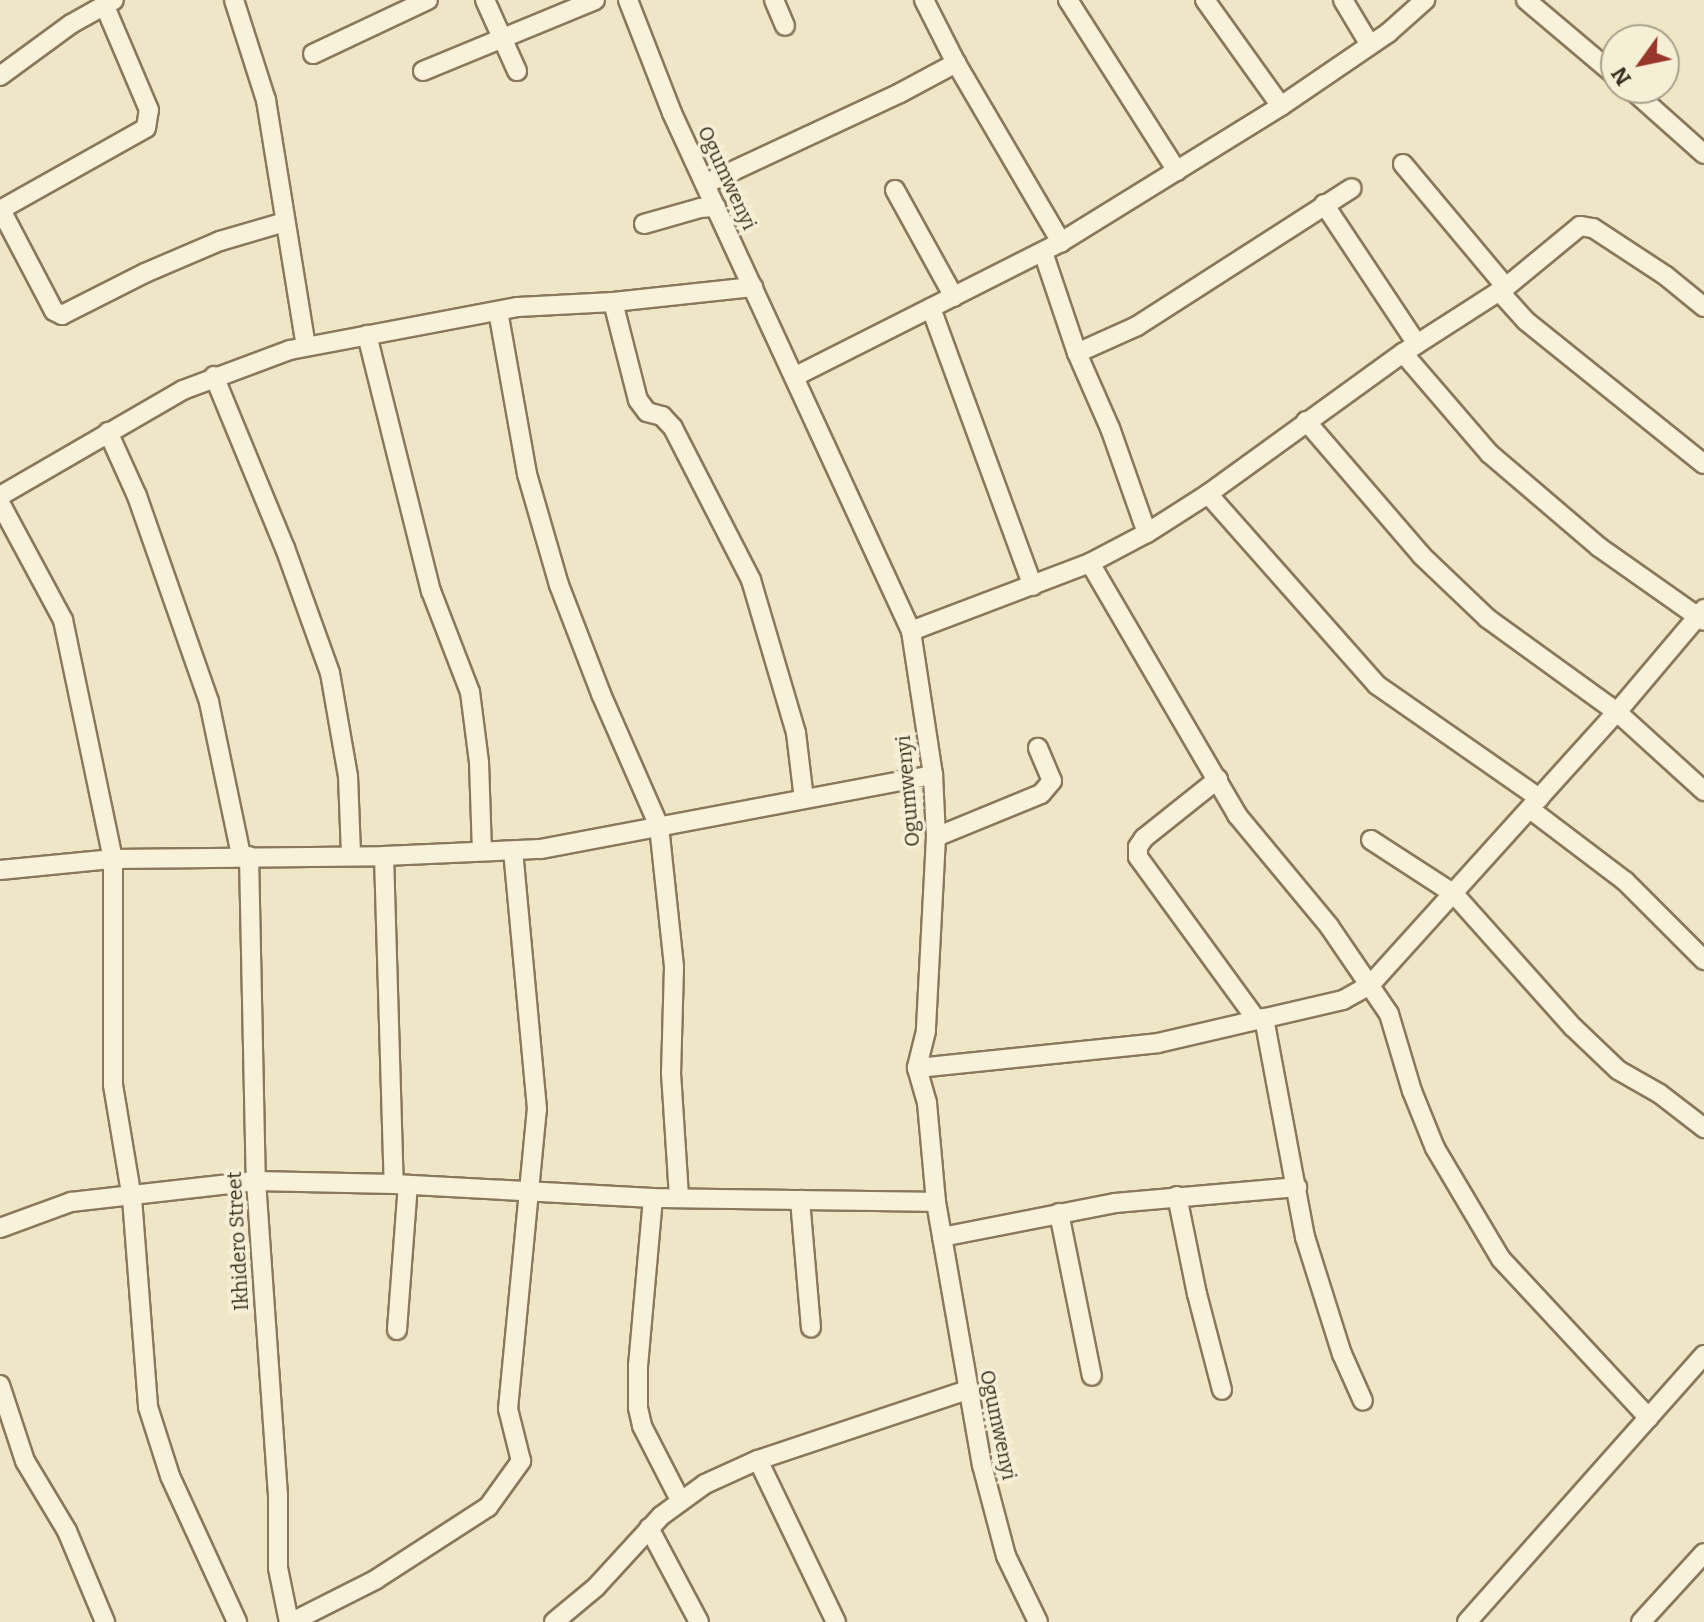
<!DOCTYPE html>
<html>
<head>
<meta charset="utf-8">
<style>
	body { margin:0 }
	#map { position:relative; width:1704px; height:1622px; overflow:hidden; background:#eee6c6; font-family:Bitter,serif }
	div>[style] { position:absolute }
	.roads { filter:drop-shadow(2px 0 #89795c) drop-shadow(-2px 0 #89795c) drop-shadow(0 2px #89795c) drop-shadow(0 -2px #89795c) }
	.minor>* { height:18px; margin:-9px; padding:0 9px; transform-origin:9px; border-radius:9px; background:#f9f2da }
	span { translate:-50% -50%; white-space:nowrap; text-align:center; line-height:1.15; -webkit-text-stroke:7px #f5efd6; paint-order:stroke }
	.street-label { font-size:20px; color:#3a2f20 }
	.north { position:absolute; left:1600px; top:24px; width:80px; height:80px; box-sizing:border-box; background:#f5efd6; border:2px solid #aaa28d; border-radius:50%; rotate:237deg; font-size:22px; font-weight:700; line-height:32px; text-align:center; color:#3a2f20 }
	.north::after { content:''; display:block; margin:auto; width:28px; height:36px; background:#98362c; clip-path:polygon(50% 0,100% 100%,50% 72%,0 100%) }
</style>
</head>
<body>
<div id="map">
	<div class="roads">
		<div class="minor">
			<i style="left:234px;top:0;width:105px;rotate:72.3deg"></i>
			<i style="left:266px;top:100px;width:249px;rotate:80.8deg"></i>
			<i style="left:485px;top:0;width:78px;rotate:65.7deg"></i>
			<i style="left:628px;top:0;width:121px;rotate:68.7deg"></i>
			<i style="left:672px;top:113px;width:570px;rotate:65.23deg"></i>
			<i style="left:911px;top:631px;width:146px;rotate:81.3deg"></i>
			<i style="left:933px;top:775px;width:62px;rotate:87.2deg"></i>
			<i style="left:936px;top:837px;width:194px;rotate:93deg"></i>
			<i style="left:926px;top:1031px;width:38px;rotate:104deg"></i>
			<i style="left:917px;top:1068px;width:36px;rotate:74deg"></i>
			<i style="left:927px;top:1103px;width:99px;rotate:84.8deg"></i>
			<i style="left:936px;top:1202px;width:267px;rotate:80.1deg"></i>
			<i style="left:982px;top:1465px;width:94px;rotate:75.2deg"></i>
			<i style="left:1006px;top:1556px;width:73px;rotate:64.1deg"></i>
			<i style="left:774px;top:0;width:28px;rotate:67deg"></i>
			<i style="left:924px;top:0;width:71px;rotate:63.1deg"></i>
			<i style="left:956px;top:63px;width:208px;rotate:59.6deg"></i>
			<i style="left:1068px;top:0;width:203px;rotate:57.5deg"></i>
			<i style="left:1205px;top:0;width:130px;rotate:54.4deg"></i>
			<i style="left:1343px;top:0;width:52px;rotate:59deg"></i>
			<i style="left:1526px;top:0;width:118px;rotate:40.2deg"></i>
			<i style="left:313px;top:54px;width:127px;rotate:-25.2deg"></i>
			<i style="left:423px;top:71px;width:186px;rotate:-22.4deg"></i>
			<i style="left:0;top:76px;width:88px;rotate:-36.2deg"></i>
			<i style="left:71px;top:24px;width:49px;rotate:-29.2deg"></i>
			<i style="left:1630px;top:88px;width:99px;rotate:41.7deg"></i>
			<i style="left:1403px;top:164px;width:160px;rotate:50.1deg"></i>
			<i style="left:705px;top:184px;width:215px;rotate:-25deg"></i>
			<i style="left:900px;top:93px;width:64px;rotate:-28.2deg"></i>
			<i style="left:895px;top:190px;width:122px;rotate:61.1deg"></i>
			<i style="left:1324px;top:204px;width:168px;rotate:56.4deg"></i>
			<i style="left:0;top:210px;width:167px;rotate:-29.3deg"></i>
			<i style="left:146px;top:128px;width:18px;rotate:-81deg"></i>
			<i style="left:149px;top:110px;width:115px;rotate:-113deg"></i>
			<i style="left:1px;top:210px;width:114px;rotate:62.3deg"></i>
			<i style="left:54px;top:311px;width:9px;rotate:27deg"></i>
			<i style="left:62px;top:315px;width:93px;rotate:-26.8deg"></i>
			<i style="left:145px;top:273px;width:82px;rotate:-23.1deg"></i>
			<i style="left:220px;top:241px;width:68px;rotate:-16.3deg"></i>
			<i style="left:644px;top:224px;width:58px;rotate:-15.9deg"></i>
			<i style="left:700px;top:208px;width:16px;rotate:-4deg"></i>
			<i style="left:1043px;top:252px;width:107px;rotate:71.4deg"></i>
			<i style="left:1077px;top:353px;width:82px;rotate:66.3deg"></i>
			<i style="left:1110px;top:428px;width:111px;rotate:70.6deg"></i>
			<i style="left:1499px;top:291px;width:40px;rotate:48deg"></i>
			<i style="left:1526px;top:321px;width:228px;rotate:38.8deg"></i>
			<i style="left:613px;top:302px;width:101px;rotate:75.7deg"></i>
			<i style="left:638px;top:400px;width:15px;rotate:53deg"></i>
			<i style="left:647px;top:412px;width:16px;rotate:15deg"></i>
			<i style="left:662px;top:416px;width:16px;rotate:47deg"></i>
			<i style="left:673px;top:428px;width:171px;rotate:62.8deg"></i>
			<i style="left:751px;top:580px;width:159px;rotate:73.6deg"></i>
			<i style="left:796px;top:733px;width:66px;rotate:83.1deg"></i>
			<i style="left:931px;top:308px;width:296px;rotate:69.9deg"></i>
			<i style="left:498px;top:311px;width:166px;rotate:79.9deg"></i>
			<i style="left:527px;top:474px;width:116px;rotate:73.9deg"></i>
			<i style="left:559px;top:585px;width:117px;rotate:68.9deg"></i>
			<i style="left:601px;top:694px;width:144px;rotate:66.3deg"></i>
			<i style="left:659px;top:826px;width:142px;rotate:83.9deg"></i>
			<i style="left:674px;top:967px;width:106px;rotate:91.6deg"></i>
			<i style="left:671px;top:1073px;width:125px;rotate:86.3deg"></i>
			<i style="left:367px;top:335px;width:264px;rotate:76deg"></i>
			<i style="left:431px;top:591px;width:108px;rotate:68.9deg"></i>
			<i style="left:470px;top:692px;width:71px;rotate:82.7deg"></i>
			<i style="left:479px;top:762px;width:89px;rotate:88.1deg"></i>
			<i style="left:1077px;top:353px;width:66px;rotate:-24.2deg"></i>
			<i style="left:1137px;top:326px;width:255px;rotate:-32.7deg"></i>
			<i style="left:1403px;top:353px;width:133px;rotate:49.3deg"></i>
			<i style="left:1490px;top:454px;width:143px;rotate:40.5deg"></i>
			<i style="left:1599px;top:547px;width:128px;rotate:35.2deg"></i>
			<i style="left:214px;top:376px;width:186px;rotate:67.6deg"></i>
			<i style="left:285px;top:548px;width:133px;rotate:70.2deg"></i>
			<i style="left:330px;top:673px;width:105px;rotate:80.1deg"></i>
			<i style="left:348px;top:776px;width:79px;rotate:87.8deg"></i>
			<i style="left:796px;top:376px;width:297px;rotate:-26.8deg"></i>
			<i style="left:1061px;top:242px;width:259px;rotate:-31.7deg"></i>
			<i style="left:1281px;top:106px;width:130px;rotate:-34.3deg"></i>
			<i style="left:1388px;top:33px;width:50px;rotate:-41.7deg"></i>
			<i style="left:1306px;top:421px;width:178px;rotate:49.3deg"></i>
			<i style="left:1422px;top:556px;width:90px;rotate:43.6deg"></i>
			<i style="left:1487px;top:618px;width:160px;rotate:35.9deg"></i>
			<i style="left:1617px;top:712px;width:118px;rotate:42.2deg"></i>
			<i style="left:108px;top:432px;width:70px;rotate:65.6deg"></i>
			<i style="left:137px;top:496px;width:218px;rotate:70.7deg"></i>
			<i style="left:209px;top:702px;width:156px;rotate:78.2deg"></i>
			<i style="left:1208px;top:494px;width:255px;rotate:48.5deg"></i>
			<i style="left:1377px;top:685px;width:198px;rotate:34.9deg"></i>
			<i style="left:0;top:496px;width:211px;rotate:-30.1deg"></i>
			<i style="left:183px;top:390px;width:114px;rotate:-20.5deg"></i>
			<i style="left:290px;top:350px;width:232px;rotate:-10.7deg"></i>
			<i style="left:518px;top:307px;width:95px;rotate:-3deg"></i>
			<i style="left:613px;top:302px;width:141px;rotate:-6.1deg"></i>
			<i style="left:0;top:503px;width:133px;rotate:61.7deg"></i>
			<i style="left:63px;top:620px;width:244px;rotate:78.2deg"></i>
			<i style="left:113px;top:859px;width:226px;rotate:90deg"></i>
			<i style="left:113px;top:1085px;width:115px;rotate:80.5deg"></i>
			<i style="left:132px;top:1198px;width:210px;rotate:85.6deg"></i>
			<i style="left:148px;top:1407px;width:72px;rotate:72.3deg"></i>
			<i style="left:170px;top:1476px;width:161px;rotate:65.3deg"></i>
			<i style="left:1090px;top:563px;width:292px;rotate:59.7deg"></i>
			<i style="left:1237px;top:815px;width:144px;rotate:50.3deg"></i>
			<i style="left:1329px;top:926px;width:107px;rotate:55.7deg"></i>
			<i style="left:1389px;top:1014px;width:80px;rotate:73.4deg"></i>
			<i style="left:1412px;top:1091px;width:61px;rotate:68deg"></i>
			<i style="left:1435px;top:1148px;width:129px;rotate:59.3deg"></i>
			<i style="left:1501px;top:1259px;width:217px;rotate:47.1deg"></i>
			<i style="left:911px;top:631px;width:191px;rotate:-20.8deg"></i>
			<i style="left:1090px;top:563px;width:64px;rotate:-27.8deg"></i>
			<i style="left:1147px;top:533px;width:72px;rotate:-32.6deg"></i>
			<i style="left:1208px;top:494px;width:241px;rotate:-35.9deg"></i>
			<i style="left:1403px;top:353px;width:122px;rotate:-32.7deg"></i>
			<i style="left:1506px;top:287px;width:96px;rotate:-39.5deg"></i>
			<i style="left:1580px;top:226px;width:13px;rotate:9deg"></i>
			<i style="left:1593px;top:228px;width:87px;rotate:33.3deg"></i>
			<i style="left:1666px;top:276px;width:49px;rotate:39.2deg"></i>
			<i style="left:1218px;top:779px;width:95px;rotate:141.4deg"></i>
			<i style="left:1144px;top:838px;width:11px;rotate:124deg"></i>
			<i style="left:1138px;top:847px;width:10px;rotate:90deg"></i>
			<i style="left:1138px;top:857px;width:202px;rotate:53.9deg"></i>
			<i style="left:1530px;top:809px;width:119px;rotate:37.2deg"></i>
			<i style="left:1625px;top:881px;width:112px;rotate:45deg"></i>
			<i style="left:936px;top:837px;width:113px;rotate:-22.3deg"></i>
			<i style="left:1041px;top:794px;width:17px;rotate:-50deg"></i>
			<i style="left:1052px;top:781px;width:36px;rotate:-113deg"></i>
			<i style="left:1371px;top:840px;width:99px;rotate:33deg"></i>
			<i style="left:1454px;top:894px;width:178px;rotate:48.2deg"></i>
			<i style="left:1573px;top:1027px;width:62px;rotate:43.7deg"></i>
			<i style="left:1618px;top:1070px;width:48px;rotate:29.7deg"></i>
			<i style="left:1660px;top:1094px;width:56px;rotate:37.7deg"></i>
			<i style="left:249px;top:856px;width:325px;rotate:88.8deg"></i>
			<i style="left:256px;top:1181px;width:315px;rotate:86deg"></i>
			<i style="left:278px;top:1495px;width:73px;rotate:90deg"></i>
			<i style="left:278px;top:1568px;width:55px;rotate:78.5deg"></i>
			<i style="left:384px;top:856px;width:328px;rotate:88.3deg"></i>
			<i style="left:0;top:870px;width:114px;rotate:-5.6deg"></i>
			<i style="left:113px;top:859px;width:271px;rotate:-0.6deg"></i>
			<i style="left:384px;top:856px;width:157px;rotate:-2.6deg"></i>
			<i style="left:541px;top:849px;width:399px;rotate:-10.7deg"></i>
			<i style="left:1264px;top:1018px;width:223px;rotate:79.4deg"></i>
			<i style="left:1305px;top:1237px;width:123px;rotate:72.5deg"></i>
			<i style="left:1342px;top:1354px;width:51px;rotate:65.9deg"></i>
			<i style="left:917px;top:1068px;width:242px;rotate:-5.9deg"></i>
			<i style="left:1158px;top:1043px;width:190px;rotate:-13.1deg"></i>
			<i style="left:1343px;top:1000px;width:31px;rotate:-29deg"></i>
			<i style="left:1370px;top:985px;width:368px;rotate:-47.9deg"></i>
			<i style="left:1617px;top:712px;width:135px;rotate:-49.8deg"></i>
			<i style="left:1177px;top:1196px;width:100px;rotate:78.5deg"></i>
			<i style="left:1197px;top:1294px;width:99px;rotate:75.4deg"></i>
			<i style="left:653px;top:1198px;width:168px;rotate:95.1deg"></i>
			<i style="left:638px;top:1365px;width:43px;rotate:90deg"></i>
			<i style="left:638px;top:1408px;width:18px;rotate:77deg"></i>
			<i style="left:642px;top:1426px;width:85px;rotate:62.8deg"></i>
			<i style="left:800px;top:1200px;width:128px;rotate:85.1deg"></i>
			<i style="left:1059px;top:1213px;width:166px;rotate:78.6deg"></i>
			<i style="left:0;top:1228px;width:76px;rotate:-20.1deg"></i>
			<i style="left:71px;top:1202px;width:186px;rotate:-6.5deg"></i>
			<i style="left:256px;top:1181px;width:138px;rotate:1.2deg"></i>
			<i style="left:394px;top:1184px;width:259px;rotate:3.1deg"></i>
			<i style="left:653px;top:1198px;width:283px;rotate:0.8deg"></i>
			<i style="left:942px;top:1237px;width:176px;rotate:-11.1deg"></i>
			<i style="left:1115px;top:1203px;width:183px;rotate:-5deg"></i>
			<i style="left:397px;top:1330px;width:145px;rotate:-85.7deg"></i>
			<i style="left:0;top:1385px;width:80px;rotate:71.8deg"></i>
			<i style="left:25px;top:1461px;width:82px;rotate:59deg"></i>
			<i style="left:67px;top:1531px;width:99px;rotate:67.3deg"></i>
			<i style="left:758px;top:1460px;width:180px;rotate:64.3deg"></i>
			<i style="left:649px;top:1528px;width:106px;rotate:62deg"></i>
			<i style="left:292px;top:1622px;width:93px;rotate:-26.8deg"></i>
			<i style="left:375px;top:1580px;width:135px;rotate:-32.9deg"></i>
			<i style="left:488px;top:1507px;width:57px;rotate:-54.3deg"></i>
			<i style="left:521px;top:1461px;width:54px;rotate:-104deg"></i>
			<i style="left:508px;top:1409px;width:301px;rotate:-84.5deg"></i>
			<i style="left:537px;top:1109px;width:259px;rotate:-95.3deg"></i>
			<i style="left:554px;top:1622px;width:55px;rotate:-39.8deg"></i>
			<i style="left:596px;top:1587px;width:96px;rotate:-47.5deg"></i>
			<i style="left:661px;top:1516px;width:54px;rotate:-36deg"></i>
			<i style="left:705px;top:1484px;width:58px;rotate:-24.4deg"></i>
			<i style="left:758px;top:1460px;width:220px;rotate:-18.5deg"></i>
			<i style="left:1467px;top:1622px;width:357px;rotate:-48.4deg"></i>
			<i style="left:1641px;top:1622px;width:93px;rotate:-47.6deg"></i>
		</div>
	</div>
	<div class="street-label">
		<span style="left:727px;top:178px;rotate:65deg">Ogumwenyi</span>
		<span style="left:908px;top:791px;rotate:-95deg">Ogumwenyi</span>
		<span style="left:238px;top:1241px;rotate:-93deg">Ikhidero Street</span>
		<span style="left:998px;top:1425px;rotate:78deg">Ogumwenyi</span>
	</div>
	<div class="north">N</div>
</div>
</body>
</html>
